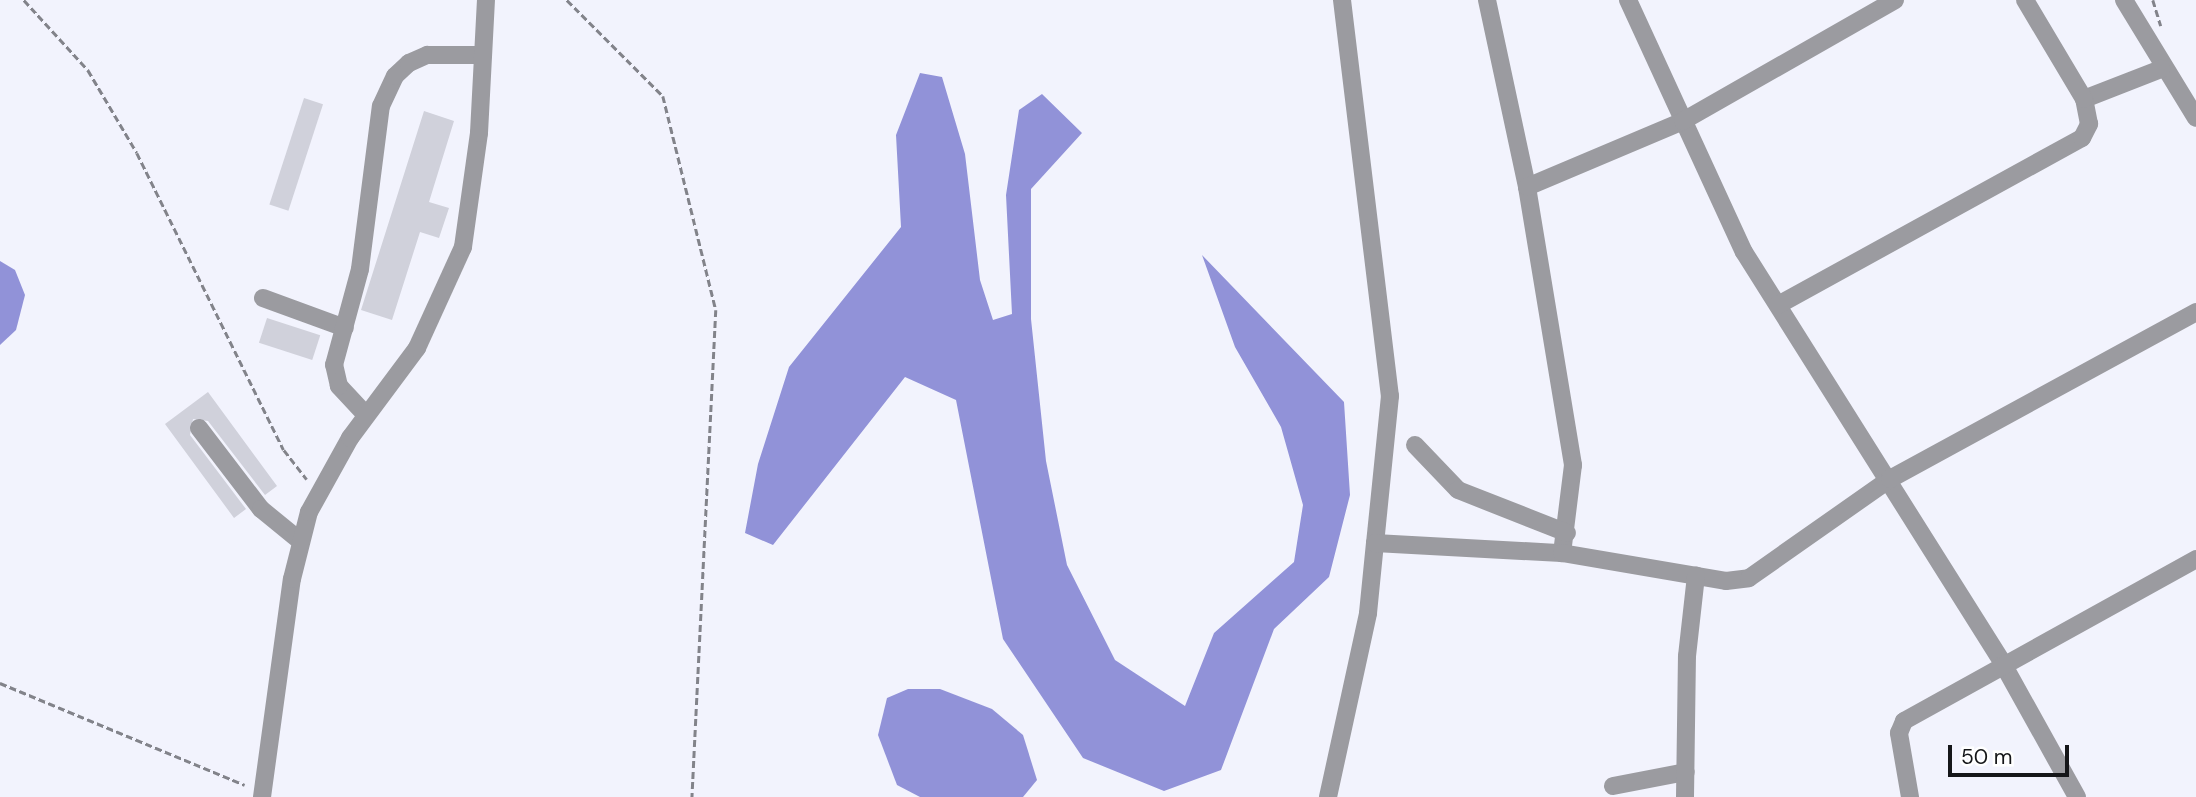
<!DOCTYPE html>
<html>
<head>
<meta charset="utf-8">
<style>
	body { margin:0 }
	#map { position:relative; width:2196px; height:797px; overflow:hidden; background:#f2f3fd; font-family:"DM Sans",sans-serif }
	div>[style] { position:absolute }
	.water>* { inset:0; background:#9192d8 }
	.building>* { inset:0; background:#d0d1db; transform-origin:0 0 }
	.path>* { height:2.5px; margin-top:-1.25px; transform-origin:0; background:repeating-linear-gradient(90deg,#82838a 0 7px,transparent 0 10.5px) }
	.minor>* { height:18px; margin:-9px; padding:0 9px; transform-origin:9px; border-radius:9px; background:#9b9ba0 }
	span { translate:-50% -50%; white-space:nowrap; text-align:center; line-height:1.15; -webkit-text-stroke:5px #fff; paint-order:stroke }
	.scale { position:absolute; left:1948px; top:745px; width:121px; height:32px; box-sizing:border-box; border:4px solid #151619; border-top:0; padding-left:9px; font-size:21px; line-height:24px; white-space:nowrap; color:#151619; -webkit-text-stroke:5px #fff; paint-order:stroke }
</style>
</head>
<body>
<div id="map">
	<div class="water">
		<i style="clip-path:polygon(920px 73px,942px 77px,965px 154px,980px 280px,993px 320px,1012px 314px,1006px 195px,1019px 110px,1042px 94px,1082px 133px,1031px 189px,1031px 319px,1046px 461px,1067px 565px,1115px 660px,1185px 706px,1214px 633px,1294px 562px,1303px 505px,1281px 427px,1235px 347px,1202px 255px,1344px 402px,1350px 495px,1329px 577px,1274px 629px,1221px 770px,1164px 791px,1083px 758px,1003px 639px,956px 400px,905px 377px,773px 545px,745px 533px,758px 464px,789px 367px,901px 227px,896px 135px)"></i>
		<i style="clip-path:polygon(0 261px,15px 270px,25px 295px,16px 330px,0 345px)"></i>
		<i style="clip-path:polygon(908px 689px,940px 689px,992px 709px,1023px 735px,1037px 780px,1023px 797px,920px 797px,897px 785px,878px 735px,887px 698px)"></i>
	</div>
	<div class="building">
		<i style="left:304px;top:98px;width:20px;height:112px;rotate:18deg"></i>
		<i style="clip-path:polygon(424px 111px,454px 121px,429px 202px,449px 208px,439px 238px,420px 232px,392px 320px,361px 310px)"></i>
		<i style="left:267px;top:318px;width:56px;height:26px;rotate:18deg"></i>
		<i style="clip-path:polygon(208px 392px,277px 486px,265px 495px,208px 421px,193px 419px,190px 435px,246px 509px,234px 518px,165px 424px)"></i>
	</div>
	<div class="path">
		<i style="left:24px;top:0;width:95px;rotate:47.6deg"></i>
		<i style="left:88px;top:70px;width:96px;rotate:59.4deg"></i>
		<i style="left:137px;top:153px;width:331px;rotate:63.7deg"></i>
		<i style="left:284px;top:450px;width:37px;rotate:52deg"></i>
		<i style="left:567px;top:0;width:136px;rotate:45deg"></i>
		<i style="left:663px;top:96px;width:220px;rotate:76.1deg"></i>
		<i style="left:716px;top:310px;width:488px;rotate:92.8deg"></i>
		<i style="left:2153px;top:0;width:27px;rotate:73deg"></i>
		<i style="left:0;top:683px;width:265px;rotate:22.6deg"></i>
	</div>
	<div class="minor">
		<i style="left:1342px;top:0;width:399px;rotate:83.1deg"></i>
		<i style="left:1390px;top:396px;width:148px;rotate:95.8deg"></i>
		<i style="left:1487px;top:0;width:191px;rotate:77.9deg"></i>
		<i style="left:1527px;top:187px;width:282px;rotate:80.6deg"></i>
		<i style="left:1573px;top:465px;width:89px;rotate:97.1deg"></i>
		<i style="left:1628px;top:0;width:277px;rotate:65.3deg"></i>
		<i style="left:1744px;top:252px;width:487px;rotate:57.8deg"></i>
		<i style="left:2003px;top:664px;width:152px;rotate:60.9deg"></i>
		<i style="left:2124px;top:0;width:138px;rotate:58.6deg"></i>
		<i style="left:2084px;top:99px;width:83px;rotate:-21.3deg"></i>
		<i style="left:1527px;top:187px;width:169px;rotate:-22.9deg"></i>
		<i style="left:1683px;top:121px;width:244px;rotate:-29.7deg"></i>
		<i style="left:263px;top:298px;width:87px;rotate:20.1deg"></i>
		<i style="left:1778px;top:305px;width:347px;rotate:-28.8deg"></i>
		<i style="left:2082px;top:138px;width:16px;rotate:-63deg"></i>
		<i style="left:2089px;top:124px;width:25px;rotate:-101deg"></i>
		<i style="left:2084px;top:99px;width:115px;rotate:-120.8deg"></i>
		<i style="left:366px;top:415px;width:40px;rotate:-133deg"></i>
		<i style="left:339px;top:386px;width:22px;rotate:-103deg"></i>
		<i style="left:334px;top:365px;width:99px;rotate:-74.8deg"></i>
		<i style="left:360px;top:269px;width:164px;rotate:-82.7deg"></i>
		<i style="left:381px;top:106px;width:33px;rotate:-65deg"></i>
		<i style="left:395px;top:76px;width:19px;rotate:-43deg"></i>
		<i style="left:409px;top:63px;width:20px;rotate:-24deg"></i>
		<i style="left:427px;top:55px;width:56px"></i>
		<i style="left:199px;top:428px;width:102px;rotate:52.6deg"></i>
		<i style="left:261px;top:509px;width:49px;rotate:39.2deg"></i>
		<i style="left:1415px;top:445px;width:62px;rotate:46.3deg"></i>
		<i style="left:1458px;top:490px;width:117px;rotate:21.5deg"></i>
		<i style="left:1613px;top:786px;width:74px;rotate:-10.9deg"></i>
		<i style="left:262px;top:797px;width:220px;rotate:-82.2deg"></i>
		<i style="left:292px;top:579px;width:69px;rotate:-75.8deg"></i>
		<i style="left:309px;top:512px;width:85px;rotate:-61deg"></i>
		<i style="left:350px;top:438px;width:112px;rotate:-53.3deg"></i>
		<i style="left:417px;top:348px;width:111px;rotate:-65.5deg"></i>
		<i style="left:463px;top:247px;width:115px;rotate:-82deg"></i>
		<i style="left:479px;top:133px;width:133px;rotate:-87deg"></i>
		<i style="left:1328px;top:797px;width:188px;rotate:-77.7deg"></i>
		<i style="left:1368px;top:613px;width:70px;rotate:-84.3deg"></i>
		<i style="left:1375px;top:543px;width:187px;rotate:3.1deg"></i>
		<i style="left:1562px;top:553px;width:166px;rotate:9.7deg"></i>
		<i style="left:1726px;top:581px;width:23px;rotate:-7deg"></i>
		<i style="left:1749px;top:578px;width:172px;rotate:-35.1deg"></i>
		<i style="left:1890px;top:479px;width:349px;rotate:-28.6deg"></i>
		<i style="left:1685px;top:797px;width:141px;rotate:-89.2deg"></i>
		<i style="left:1687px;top:656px;width:81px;rotate:-83.6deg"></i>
		<i style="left:1910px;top:797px;width:65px;rotate:-99.8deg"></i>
		<i style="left:1899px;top:733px;width:13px;rotate:-67deg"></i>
		<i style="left:1904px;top:721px;width:334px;rotate:-29deg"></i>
	</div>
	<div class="scale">50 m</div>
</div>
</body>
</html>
